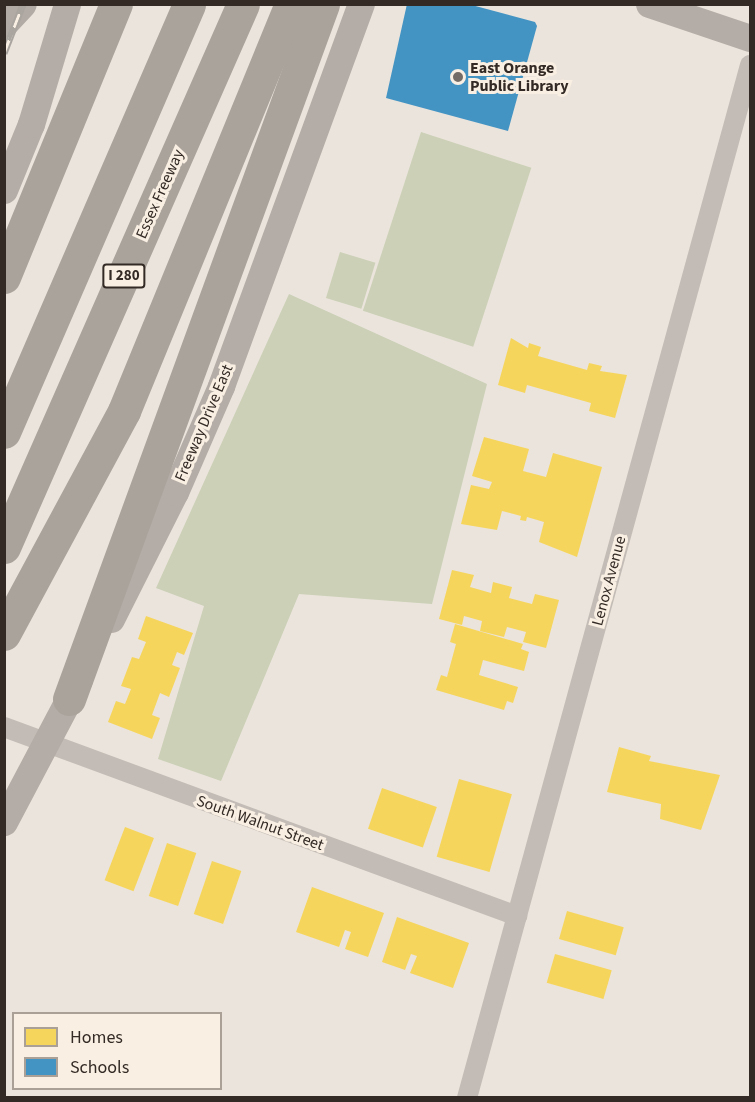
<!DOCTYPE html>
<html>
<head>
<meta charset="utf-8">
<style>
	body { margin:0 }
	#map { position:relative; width:755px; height:1102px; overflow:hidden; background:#ebe4dc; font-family:"Source Sans 3",sans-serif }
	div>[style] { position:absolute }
	.green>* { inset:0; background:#cbd0b6; transform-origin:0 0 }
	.homes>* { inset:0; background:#f6d55c; transform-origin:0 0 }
	.schools>* { inset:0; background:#4393c3 }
	.street>* { height:20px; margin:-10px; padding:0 10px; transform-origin:10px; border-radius:10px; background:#c3bcb6 }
	.secondary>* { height:27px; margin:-13.5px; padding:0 13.5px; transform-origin:13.5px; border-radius:13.5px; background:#b4aca6 }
	.primary>* { height:30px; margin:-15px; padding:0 15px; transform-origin:15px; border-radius:15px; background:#b2aba5 }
	.highway>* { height:33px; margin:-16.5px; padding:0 16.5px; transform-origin:16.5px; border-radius:16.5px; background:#aaa39c }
	.rail>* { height:7px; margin-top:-3.5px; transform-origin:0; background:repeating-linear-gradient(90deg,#f9efe2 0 14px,#aba5a0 0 28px); box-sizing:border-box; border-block:2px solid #aba5a0 }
	.dots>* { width:16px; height:16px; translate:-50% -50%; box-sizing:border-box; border:3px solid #f9efe2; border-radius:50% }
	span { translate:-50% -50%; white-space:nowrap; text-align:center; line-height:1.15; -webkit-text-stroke:6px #f9efe2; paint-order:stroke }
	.shield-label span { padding:2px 4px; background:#f9efe2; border:2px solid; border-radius:4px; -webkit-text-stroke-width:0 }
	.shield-label { font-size:15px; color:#332a25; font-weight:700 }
	.poi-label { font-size:16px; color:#332a25; font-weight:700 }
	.left { translate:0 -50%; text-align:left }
	.street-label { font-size:16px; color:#332a25 }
	.frame { position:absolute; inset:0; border:6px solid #332a25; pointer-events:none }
	.legend { position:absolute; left:12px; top:1012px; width:210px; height:78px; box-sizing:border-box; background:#f9efe2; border:2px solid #aaa096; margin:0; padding:8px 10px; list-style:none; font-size:18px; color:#332a25 }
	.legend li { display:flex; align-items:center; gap:12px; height:30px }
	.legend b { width:30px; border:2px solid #aaa096 }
</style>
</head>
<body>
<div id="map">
	<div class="green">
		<i style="left:421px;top:132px;width:116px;height:188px;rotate:18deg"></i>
		<i style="left:340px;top:252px;width:37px;height:48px;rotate:17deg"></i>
		<i style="clip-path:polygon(289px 294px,487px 384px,432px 604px,299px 594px,221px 781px,158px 759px,204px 606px,156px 588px)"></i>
	</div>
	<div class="homes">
		<i style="clip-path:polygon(511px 338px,528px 348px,529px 343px,541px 347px,538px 356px,587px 370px,589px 363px,602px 366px,600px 371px,627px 375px,615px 418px,589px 411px,591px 403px,527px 385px,525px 393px,498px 385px)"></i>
		<i style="clip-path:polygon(484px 437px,529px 449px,523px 471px,546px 477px,553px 453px,602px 467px,577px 557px,539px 542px,544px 522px,527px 517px,526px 521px,520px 520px,521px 516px,502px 511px,497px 530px,461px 524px,471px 485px,489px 489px,492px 482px,472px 476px)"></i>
		<i style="clip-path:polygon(452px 570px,474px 575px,470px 587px,491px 593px,493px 582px,512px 587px,509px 598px,532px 604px,535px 594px,559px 600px,546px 648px,523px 642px,526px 632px,507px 627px,504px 637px,480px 631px,482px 621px,464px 616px,462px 625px,439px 619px)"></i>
		<i style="clip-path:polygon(146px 616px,193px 633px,184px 655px,177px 652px,172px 665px,180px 668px,169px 697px,160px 693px,152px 715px,160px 718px,152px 739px,108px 722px,116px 701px,125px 704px,131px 689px,121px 686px,132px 657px,139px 659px,146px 642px,138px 639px)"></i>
		<i style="clip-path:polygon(455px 624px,523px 644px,521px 649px,529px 652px,524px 671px,483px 660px,479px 675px,518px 687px,513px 703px,507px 701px,504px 710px,436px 690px,441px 675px,447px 677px,456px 644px,450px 642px)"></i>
		<i style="clip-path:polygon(619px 747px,651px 756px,649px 761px,720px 775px,701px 830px,660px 819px,661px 804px,607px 792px)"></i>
		<i style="left:459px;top:779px;width:55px;height:81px;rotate:16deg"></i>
		<i style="left:382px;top:788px;width:58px;height:43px;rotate:19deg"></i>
		<i style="left:125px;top:827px;width:31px;height:57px;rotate:21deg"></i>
		<i style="left:167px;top:843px;width:31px;height:56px;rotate:19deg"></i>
		<i style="left:212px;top:861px;width:31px;height:56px;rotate:19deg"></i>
		<i style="clip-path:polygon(312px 887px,384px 913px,368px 957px,345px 949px,351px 932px,345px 930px,339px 947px,296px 932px)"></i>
		<i style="left:567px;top:911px;width:59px;height:29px;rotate:16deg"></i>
		<i style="clip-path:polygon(397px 917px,469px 943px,453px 988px,410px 973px,417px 956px,411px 954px,405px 970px,382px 962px)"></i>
		<i style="left:555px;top:954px;width:59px;height:30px;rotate:16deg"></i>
	</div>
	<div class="schools">
		<i style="clip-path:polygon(407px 4px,468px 4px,535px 22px,537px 26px,508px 131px,386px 98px)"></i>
	</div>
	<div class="street">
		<i style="left:4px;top:727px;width:547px;rotate:20.22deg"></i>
		<i style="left:467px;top:1098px;width:1071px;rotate:-74.68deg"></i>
	</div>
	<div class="secondary">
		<i style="left:649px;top:4px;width:107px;rotate:18.6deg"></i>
		<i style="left:4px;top:190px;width:71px;rotate:-67.8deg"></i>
		<i style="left:31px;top:124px;width:125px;rotate:-73.3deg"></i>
		<i style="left:111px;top:619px;width:142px;rotate:-63.3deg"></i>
		<i style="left:175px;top:492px;width:116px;rotate:-66.5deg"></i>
		<i style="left:221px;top:386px;width:407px;rotate:-69.9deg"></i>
		<i style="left:4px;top:822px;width:161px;rotate:-62.2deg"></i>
	</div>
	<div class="primary">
		<i style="left:4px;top:23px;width:26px;rotate:-47deg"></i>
	</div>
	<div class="highway">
		<i style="left:4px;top:277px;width:295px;rotate:-67.7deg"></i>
		<i style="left:4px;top:432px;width:466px;rotate:-66.6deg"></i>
		<i style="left:4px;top:547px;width:593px;rotate:-66.24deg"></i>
		<i style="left:4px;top:634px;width:253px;rotate:-61.7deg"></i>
		<i style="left:124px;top:411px;width:440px;rotate:-67.7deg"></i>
		<i style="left:69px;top:699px;width:740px;rotate:-69.92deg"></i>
	</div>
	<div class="rail">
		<i style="left:4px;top:53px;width:53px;rotate:-68.8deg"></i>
	</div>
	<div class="dots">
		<i style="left:458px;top:77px;background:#736b65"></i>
	</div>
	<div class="shield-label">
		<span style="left:124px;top:276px">I 280</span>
	</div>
	<div class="poi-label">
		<span class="left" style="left:470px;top:77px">East Orange<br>Public Library</span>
	</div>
	<div class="street-label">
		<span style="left:160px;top:194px;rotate:-66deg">Essex Freeway</span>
		<span style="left:204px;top:423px;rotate:-67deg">Freeway Drive East</span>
		<span style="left:609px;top:581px;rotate:-75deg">Lenox Avenue</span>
		<span style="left:260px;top:823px;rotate:20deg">South Walnut Street</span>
	</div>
	<div class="frame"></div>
	<ul class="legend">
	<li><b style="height:16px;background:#f6d55c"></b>Homes</li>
	<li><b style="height:16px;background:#4393c3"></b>Schools</li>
	</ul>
</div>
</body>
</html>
